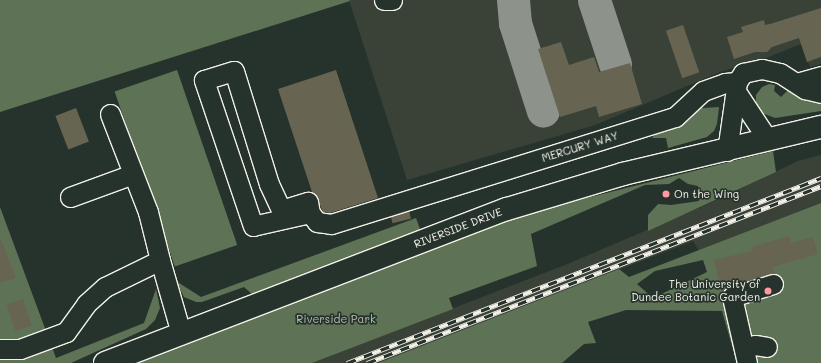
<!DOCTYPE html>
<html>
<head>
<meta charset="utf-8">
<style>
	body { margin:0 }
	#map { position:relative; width:821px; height:363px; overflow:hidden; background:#26332d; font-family:Mali,sans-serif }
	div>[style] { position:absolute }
	.built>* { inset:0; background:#3a4238 }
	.green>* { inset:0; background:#5e7255; transform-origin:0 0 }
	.taxiway>* { height:33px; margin:-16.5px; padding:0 16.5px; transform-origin:16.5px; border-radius:16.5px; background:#8d928a }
	.building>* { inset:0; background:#676551; transform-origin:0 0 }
	.roads { filter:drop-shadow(1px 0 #f4f1e8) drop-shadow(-1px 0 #f4f1e8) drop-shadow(0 1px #f4f1e8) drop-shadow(0 -1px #f4f1e8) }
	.minor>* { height:19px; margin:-9.5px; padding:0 9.5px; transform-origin:9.5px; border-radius:9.5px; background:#26332d }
	.major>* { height:22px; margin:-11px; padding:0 11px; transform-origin:11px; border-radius:11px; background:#26332d }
	.rail>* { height:4.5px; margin-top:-2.25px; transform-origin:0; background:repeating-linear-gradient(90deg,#26332d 0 9px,#f4f1e8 0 18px); box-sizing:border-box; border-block:1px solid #f4f1e8 }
	.dots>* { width:11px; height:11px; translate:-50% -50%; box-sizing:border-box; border:2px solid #26332d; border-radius:50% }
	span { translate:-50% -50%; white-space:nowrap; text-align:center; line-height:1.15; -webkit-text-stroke:3.5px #26332d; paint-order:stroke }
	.street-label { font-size:11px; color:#f4f1e8 }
	.poi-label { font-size:11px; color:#f4f1e8 }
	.left { translate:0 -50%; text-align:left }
	.right { translate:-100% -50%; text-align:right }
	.park-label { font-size:11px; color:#b8bead }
</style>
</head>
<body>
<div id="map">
	<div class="built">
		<i style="clip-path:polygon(349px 0,821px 0,821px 64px,810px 67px,801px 44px,766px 58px,720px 72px,595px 125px,407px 180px)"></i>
		<i style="clip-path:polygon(821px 155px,821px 203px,699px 251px,693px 241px,378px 363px,312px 363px,570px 263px,708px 204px,798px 161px)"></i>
	</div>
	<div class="green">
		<i style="clip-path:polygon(0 0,349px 0,350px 1px,0 112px)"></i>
		<i style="left:177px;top:70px;width:185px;height:66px;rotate:71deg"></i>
		<i style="clip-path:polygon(769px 84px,775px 85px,774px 91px,781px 97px,791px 87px,821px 100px,821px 111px,775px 118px,762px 113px,756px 105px,756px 95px,762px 87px)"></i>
		<i style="clip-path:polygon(697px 105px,703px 108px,719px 107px,717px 124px,714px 131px,707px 137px,668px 148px,666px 138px,652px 138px,660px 127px,685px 123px,692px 117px)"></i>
		<i style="clip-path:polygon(773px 151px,776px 172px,648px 231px,648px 215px,658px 204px,671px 205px,699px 201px,698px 186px,688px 184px,679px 178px,669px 184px,645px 185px,531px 234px,537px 266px,449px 298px,453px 309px,312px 363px,137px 363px,523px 214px)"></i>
		<i style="clip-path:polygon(evenodd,821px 203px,821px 363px,737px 363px,722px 311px,626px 310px,588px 322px,596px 343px,584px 344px,562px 363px,378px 363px,619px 269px,629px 277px,821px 203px,703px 260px,707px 272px,653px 298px,637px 284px,655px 271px,703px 260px)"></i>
		<i style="clip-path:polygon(0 207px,56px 358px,144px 323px,156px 289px,160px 308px,155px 320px,146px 329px,71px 363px,0 363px)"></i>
		<i style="clip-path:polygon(416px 218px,420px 229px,428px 230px,253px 295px,244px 287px,202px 302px,196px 302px,184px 297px,176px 281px,201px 297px)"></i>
	</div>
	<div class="taxiway">
		<i style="left:513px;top:0;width:23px;rotate:85deg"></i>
		<i style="left:515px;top:23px;width:92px;rotate:72.3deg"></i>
		<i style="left:594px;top:0;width:67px;rotate:71.8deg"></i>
	</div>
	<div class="building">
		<i style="clip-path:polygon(821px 8px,821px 57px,807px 62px,799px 38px,772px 47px,767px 52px,755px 52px,734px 59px,727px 37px,743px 32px,741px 27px,764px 20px,765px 25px,770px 24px)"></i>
		<i style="left:683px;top:25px;width:50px;height:18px;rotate:71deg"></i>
		<i style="clip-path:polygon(561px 42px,569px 65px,594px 57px,599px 72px,630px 63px,642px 104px,599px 117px,596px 106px,560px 117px,538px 49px)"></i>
		<i style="clip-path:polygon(336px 70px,378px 198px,330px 213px,323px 212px,316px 195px,312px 192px,278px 89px)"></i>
		<i style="left:76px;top:108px;width:36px;height:22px;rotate:69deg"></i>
		<i style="left:409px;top:211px;width:8px;height:19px;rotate:76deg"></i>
		<i style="clip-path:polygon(789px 236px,791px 243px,813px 237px,818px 254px,773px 267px,775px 273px,729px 287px,722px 293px,714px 260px,752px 251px,751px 247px)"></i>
		<i style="clip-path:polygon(0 237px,16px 278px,0 283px)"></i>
		<i style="left:23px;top:299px;width:28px;height:17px;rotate:72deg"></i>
	</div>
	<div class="roads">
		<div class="minor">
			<i style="left:384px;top:0;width:8px"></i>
			<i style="left:797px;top:83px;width:25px;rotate:-16deg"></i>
			<i style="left:737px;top:93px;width:56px;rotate:56.6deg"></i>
			<i style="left:110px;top:114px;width:105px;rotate:68.8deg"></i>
			<i style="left:148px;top:212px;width:49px;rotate:76deg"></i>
			<i style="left:727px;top:151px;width:70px;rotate:-81.8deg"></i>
			<i style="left:737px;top:82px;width:11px;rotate:-56deg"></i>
			<i style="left:743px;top:73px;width:19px;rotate:-12deg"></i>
			<i style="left:762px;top:69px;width:18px;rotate:13deg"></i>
			<i style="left:780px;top:73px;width:30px;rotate:33deg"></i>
			<i style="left:805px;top:89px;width:16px;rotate:14deg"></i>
			<i style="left:70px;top:197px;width:67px;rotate:-20.1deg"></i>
			<i style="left:310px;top:213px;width:58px;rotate:167.2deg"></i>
			<i style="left:253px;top:226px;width:154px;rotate:-108.6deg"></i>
			<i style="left:204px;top:80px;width:31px;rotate:-17deg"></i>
			<i style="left:234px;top:71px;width:118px;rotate:72.8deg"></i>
			<i style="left:269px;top:184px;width:29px;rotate:65deg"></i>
			<i style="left:281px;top:210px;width:28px;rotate:-17deg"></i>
			<i style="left:308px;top:202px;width:11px;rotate:80deg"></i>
			<i style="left:310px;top:213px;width:11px;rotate:52deg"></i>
			<i style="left:317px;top:222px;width:14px;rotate:8deg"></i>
			<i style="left:331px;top:224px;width:360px;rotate:-17.3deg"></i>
			<i style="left:675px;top:117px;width:38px;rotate:-43deg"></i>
			<i style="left:703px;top:91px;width:23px;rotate:-20deg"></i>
			<i style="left:725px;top:83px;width:12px;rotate:-5deg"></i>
			<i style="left:744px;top:348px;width:11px;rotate:-15deg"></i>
			<i style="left:755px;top:345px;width:12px;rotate:9deg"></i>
			<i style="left:0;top:349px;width:20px"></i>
			<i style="left:20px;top:349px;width:49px;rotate:-20.3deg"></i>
			<i style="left:66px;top:332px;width:34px;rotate:-54deg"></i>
			<i style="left:86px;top:304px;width:25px;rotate:-42deg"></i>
			<i style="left:105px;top:287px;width:61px;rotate:-26.1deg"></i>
			<i style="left:160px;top:260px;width:76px;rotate:74deg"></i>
			<i style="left:747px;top:363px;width:68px;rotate:-102.8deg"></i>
			<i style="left:732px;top:297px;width:43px;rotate:-17.6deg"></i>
		</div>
		<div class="major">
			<i style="left:105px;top:363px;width:430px;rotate:-21deg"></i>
			<i style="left:507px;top:209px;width:121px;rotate:-16.8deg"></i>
			<i style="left:623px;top:174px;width:204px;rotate:-13.4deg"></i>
		</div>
	</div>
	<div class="rail">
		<i style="left:347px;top:363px;width:509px;rotate:-21.32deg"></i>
		<i style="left:367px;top:363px;width:487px;rotate:-21.3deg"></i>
	</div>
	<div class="dots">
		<i style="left:666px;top:194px;background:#ff9aa2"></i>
		<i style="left:768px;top:291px;background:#ff9aa2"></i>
	</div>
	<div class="street-label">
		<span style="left:580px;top:147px;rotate:-17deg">MERCURY WAY</span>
		<span style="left:458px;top:228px;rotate:-21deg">RIVERSIDE DRIVE</span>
	</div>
	<div class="poi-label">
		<span class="left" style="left:674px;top:194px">On the Wing</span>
		<span class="right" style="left:760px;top:291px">The University of<br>Dundee Botanic Garden</span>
	</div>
	<div class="park-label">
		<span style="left:336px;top:319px">Riverside Park</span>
	</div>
</div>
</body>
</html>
